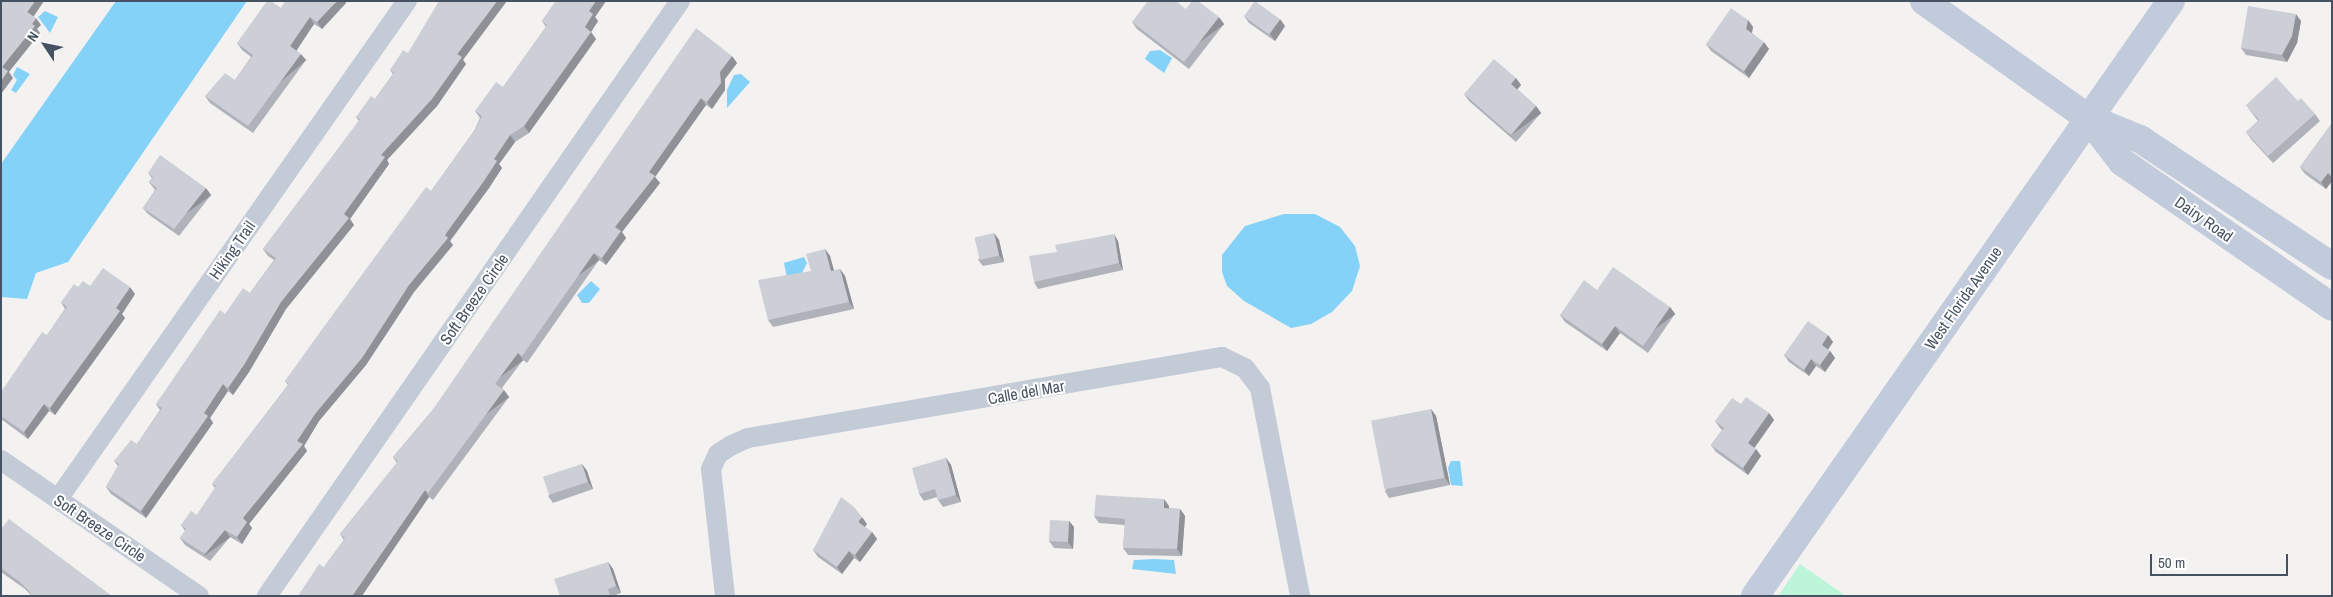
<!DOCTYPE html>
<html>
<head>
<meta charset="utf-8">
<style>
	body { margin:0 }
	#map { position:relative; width:2333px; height:597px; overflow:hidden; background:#f4f1f1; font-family:"Archivo Narrow",sans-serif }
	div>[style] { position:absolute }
	.green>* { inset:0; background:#bcf5d8 }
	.water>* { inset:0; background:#84d2f7 }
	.street>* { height:20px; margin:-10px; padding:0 10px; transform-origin:10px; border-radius:10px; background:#c3cbd7 }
	.secondary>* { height:28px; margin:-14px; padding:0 14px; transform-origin:14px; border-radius:14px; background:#c2cbdc }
	.wall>* { inset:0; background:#b0b2b9 }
	.shaded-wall>* { inset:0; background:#909196; transform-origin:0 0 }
	.building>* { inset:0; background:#cdcfd7; transform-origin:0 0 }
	span { translate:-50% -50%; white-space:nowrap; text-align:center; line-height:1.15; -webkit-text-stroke:4px #fff; paint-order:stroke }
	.street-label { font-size:16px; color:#465261 }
	.frame { position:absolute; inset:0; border:2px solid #465261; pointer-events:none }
	.north { position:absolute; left:20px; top:20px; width:50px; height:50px; -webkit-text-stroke:4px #fff; paint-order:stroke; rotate:304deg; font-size:14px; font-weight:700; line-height:20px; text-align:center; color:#465261 }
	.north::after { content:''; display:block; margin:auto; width:18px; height:22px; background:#465261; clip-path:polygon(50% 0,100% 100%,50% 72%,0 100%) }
	.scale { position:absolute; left:2150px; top:554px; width:138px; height:22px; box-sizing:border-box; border:2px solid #465261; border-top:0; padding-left:6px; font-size:15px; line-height:18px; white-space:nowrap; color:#465261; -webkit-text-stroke:4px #fff; paint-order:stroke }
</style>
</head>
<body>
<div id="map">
	<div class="green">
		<i style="clip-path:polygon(1800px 564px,1846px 596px,1778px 596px)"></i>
	</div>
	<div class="water">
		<i style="clip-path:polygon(116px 1px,247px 1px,68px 262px,36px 273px,27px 299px,1px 297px,1px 164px)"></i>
		<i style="clip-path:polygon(45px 11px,58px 17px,50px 33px,38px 17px)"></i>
		<i style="clip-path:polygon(1160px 50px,1172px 58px,1164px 73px,1145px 59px,1150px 51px)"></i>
		<i style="clip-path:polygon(17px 67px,30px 74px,16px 93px,11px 90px,17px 80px,13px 75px)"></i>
		<i style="clip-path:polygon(741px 74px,750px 82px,727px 108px,727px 90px,734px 75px)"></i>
		<i style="clip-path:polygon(1284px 214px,1315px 214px,1340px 227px,1355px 246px,1360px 266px,1352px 291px,1332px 312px,1311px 324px,1291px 328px,1244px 301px,1227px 286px,1222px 272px,1222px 255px,1245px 226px)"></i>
		<i style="clip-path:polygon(804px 257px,807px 263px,802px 273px,787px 278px,784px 263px)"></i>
		<i style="clip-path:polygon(591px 281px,600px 289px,589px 303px,582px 303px,577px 295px)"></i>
		<i style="clip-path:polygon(1451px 461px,1460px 461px,1463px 486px,1451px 485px,1448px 468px)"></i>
		<i style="clip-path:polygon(1155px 559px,1174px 560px,1176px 574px,1132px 569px,1134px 560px)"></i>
	</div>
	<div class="street">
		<i style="left:1px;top:460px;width:240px;rotate:34.5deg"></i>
		<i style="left:58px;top:499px;width:608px;rotate:-54.98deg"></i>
		<i style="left:267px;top:596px;width:724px;rotate:-55.23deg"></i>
		<i style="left:725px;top:596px;width:128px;rotate:-96.3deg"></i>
		<i style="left:711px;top:469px;width:17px;rotate:-65deg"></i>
		<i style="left:718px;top:454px;width:17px;rotate:-33deg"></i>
		<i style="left:732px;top:445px;width:17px;rotate:-24deg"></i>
		<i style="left:748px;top:438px;width:481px;rotate:-9.7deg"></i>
		<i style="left:1222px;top:357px;width:25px;rotate:26deg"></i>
		<i style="left:1245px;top:368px;width:25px;rotate:53deg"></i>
		<i style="left:1260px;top:388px;width:212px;rotate:79.1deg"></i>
	</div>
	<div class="secondary">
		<i style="left:1924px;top:1px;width:201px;rotate:35.5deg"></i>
		<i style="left:2088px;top:118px;width:56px;rotate:22deg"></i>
		<i style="left:2140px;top:139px;width:230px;rotate:33.5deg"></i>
		<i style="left:2089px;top:119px;width:54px;rotate:52.5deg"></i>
		<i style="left:2122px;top:162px;width:255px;rotate:34.6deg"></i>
		<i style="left:1755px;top:596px;width:726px;rotate:-55.04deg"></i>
	</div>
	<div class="wall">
		<i style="clip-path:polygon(556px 1px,606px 1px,595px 17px,598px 21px,591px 32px,596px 39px,529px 133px,515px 142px,499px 164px,502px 168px,489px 188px,450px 241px,453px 245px,414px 292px,366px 365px,319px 421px,304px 446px,307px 451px,249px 524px,252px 528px,242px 544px,230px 537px,210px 561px,185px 545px,180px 538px,185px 531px,181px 525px,197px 515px,215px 488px,212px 484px,288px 385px,285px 381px,431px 191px,474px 131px,480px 118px,475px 111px,503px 87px,546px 27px,542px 21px)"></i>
		<i style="clip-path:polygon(346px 3px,322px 29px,314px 24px,296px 50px,306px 60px,253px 133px,210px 103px,205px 96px,235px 80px,251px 57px,242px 50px,237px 43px,281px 8px)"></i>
		<i style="clip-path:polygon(1186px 9px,1224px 24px,1189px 69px,1137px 29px,1132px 22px)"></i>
		<i style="clip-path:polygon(1244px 16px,1285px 26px,1275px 41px,1249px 23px)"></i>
		<i style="clip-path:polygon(1748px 20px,1753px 27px,1752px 33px,1769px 49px,1749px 78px,1711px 51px,1706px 44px)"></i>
		<i style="clip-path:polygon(2301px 21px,2297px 43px,2287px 62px,2246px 55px,2241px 48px)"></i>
		<i style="clip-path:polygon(408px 53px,463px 60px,466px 64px,437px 106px,387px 160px,389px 164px,350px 219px,354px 225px,286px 309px,249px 372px,233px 395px,228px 391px,210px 418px,213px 423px,146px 518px,111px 494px,106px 487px,118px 466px,114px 461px,137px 444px,160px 410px,156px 404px,225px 314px,250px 293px,274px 260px,268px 256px,263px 249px,359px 121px,356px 117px,375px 99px,393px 74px,390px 70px)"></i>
		<i style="clip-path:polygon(732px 56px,737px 63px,725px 79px,725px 90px,712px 109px,706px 105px,655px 177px,660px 183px,622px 232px,626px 238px,606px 265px,599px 260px,527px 363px,523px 360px,502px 388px,509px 397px,433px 500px,429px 497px,324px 567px,344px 540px,340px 534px,397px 463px,393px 457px)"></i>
		<i style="clip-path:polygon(1516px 78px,1521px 85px,1517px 89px,1536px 106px,1541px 113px,1516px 142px,1469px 101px,1464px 94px)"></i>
		<i style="clip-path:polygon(2298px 101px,2315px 114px,2320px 121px,2273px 163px,2251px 139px,2246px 132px,2258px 121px,2246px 105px)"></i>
		<i style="clip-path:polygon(2332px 123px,2332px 181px,2326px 189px,2305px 174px,2300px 167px)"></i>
		<i style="clip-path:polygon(148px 173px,211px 195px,179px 236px,148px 214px,143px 208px,155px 190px,149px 182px,152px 178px)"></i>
		<i style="clip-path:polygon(994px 233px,999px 240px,1004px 262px,983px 266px,978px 260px)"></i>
		<i style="clip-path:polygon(1118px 241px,1123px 270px,1038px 289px,1034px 282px)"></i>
		<i style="clip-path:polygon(825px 249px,830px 256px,834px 271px,840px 269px,845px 276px,854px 309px,773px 327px,768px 320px,811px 271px)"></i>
		<i style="clip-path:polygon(90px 286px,135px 294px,122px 314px,125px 318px,55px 415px,49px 411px,28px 439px,1px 419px,1px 392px,47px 335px,65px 309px,61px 302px,78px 287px)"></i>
		<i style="clip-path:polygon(1597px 290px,1670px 307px,1675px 314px,1648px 353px,1620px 333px,1607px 351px,1565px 322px,1560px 315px)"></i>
		<i style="clip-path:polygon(1828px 335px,1833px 342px,1828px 350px,1830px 351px,1835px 358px,1825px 372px,1816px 366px,1809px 376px,1789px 362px,1784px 355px)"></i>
		<i style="clip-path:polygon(1741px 404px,1769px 413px,1774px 420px,1754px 448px,1756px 449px,1761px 456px,1748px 475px,1716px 452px,1711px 445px,1722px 430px,1720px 428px,1715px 421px)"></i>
		<i style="clip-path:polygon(1431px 409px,1436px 416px,1450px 485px,1389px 498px,1385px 491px)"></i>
		<i style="clip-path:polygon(946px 458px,951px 465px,961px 502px,943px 507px,938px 500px,937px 497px,924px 501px,919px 494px)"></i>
		<i style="clip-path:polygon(582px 464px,587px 471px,593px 489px,553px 503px,548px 496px)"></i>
		<i style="clip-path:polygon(1169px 506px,1169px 508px,1180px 509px,1185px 516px,1182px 556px,1128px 555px,1123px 548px,1125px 525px,1099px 523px,1094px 516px)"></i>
		<i style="clip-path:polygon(1069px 521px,1074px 527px,1073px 549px,1054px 548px,1049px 541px)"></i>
		<i style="clip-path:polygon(867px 524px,865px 527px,872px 532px,877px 539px,860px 562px,854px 558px,842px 574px,818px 557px,813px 550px)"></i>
		<i style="clip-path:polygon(1px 529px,112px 596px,30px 594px,25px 589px,1px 572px)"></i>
		<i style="clip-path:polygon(608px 562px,613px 569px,621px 593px,613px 596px,560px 596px)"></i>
	</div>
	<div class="shaded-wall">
		<i style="clip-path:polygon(35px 1px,44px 1px,32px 19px,27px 12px)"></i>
		<i style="clip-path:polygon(337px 1px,346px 1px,346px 3px,322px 29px,317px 22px)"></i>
		<i style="clip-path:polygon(497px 1px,507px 1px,463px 60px,466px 64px,437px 106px,387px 160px,389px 164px,350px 219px,354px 225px,286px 309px,249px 372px,233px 395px,228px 388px,281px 302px,344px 214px,381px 155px)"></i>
		<i style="clip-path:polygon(596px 1px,606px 1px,595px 17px,598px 21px,591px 32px,596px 39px,529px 133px,524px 126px,585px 27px,589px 11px)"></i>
		<i style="clip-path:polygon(2296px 14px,2301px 21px,2297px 43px,2287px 62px,2282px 55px)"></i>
		<i style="clip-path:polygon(310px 17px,314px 24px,295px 53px,290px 46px)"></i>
		<i style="left:1219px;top:17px;width:9px;height:57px;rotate:54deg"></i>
		<i style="clip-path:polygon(36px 18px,41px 25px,37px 29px,40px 33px,9px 72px,13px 78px,1px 94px,2px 67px)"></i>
		<i style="clip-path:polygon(1280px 19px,1285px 26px,1275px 41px,1270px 34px)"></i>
		<i style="clip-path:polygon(1748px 20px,1753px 27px,1751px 36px,1746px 29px)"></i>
		<i style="clip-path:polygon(1764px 42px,1769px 49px,1749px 78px,1744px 71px)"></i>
		<i style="left:301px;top:54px;width:8px;height:89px;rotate:50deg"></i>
		<i style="clip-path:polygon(732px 56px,737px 63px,725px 79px,725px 90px,712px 109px,707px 102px,720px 72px)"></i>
		<i style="clip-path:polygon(1516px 78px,1521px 85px,1516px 91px,1511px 84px)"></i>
		<i style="clip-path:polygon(701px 98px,706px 105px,655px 177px,660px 183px,622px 232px,626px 238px,606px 265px,602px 258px,615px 227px,649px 172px)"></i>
		<i style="left:1536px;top:106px;width:9px;height:38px;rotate:54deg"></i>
		<i style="clip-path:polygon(510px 135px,515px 142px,499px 164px,502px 168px,489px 188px,450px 241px,453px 245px,414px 292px,366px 365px,319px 421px,304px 446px,307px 451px,249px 524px,252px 528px,242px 544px,237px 537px,243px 518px,297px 441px,315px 414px,445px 235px,494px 159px)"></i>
		<i style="clip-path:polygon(2328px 173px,2332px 178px,2332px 181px,2326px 189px,2321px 182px)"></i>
		<i style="left:206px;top:188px;width:9px;height:52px;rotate:54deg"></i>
		<i style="clip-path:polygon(994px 233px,999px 240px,1004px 262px,999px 255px)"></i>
		<i style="clip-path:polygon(1114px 234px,1118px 241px,1123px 270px,1119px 263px)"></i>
		<i style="clip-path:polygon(825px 249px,830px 256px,836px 278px,831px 271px)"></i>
		<i style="left:594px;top:253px;width:9px;height:126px;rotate:54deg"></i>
		<i style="clip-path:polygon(840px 269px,845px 276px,854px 309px,849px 302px)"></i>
		<i style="clip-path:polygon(130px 287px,135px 294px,122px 314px,125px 318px,55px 415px,50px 408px)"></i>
		<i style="left:1670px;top:307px;width:9px;height:47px;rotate:54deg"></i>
		<i style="clip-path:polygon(1615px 326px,1620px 333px,1607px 351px,1602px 344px)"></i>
		<i style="clip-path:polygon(1828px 335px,1833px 342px,1826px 352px,1822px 345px)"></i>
		<i style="clip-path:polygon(1830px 351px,1835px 358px,1825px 372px,1820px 365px)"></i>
		<i style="left:518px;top:353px;width:9px;height:39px;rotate:54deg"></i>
		<i style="clip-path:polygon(1811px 359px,1816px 366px,1809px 376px,1804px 370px)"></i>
		<i style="clip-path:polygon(223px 384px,228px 391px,210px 418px,213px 423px,146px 518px,141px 511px,204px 413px)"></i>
		<i style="left:504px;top:390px;width:9px;height:128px;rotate:54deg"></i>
		<i style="clip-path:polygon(44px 404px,49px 411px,28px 439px,24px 432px)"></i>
		<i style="clip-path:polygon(1431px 409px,1436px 416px,1450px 485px,1445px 478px)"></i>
		<i style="clip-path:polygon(1769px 413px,1774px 420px,1753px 450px,1748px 443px)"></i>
		<i style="clip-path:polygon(1756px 449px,1761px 456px,1748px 475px,1743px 468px)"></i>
		<i style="clip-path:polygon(946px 458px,951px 465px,961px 502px,956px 495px)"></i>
		<i style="clip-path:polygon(582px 464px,587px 471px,593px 489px,588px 482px)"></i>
		<i style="clip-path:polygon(425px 490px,429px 497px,362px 596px,352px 596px)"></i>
		<i style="clip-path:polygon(1164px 499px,1169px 506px,1169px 515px,1164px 508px)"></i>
		<i style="clip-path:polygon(1180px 509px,1185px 516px,1182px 556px,1177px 549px)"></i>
		<i style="clip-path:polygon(862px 517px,867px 524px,863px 529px,858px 522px)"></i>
		<i style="clip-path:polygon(1069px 521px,1074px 527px,1073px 549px,1068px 542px)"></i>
		<i style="left:225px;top:530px;width:9px;height:31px;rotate:54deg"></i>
		<i style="clip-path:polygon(872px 532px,877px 539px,860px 562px,855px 555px)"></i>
		<i style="clip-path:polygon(849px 551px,854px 558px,842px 574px,837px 567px)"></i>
		<i style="clip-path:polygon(608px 562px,613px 569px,621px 593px,616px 586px)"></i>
	</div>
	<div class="building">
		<i style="clip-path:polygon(1px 1px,35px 1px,27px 12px,36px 18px,32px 24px,35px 26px,2px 67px,8px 71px,1px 81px)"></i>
		<i style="clip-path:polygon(267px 1px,271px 1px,281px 8px,285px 1px,337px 1px,317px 22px,310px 17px,290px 46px,301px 54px,248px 126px,205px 96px,225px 73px,235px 80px,253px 55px,237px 43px)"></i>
		<i style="clip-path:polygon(439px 1px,497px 1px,457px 54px,462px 57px,432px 99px,381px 155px,385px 157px,344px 214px,349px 218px,281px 302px,244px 365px,228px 388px,223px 384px,204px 413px,208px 416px,141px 511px,106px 487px,119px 464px,114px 461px,131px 440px,137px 444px,162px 408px,156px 404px,220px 310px,225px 314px,243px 288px,250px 293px,276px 258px,263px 249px,360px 119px,356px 117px,371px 96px,375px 99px,394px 73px,390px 70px,403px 50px,408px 53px)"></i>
		<i style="clip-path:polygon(556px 1px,596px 1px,589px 11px,593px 14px,585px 27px,591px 32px,524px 126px,510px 135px,494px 159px,497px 161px,484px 181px,445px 235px,448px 238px,409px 285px,362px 358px,315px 414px,297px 441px,303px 444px,243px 518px,247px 522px,237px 537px,225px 530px,205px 554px,180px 538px,186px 529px,181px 525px,191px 511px,197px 515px,216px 486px,212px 484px,289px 384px,285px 381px,315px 339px,426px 187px,431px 191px,474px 131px,482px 116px,475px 111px,496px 82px,503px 87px,547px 25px,542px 21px)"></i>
		<i style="clip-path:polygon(1148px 1px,1176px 1px,1186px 9px,1192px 1px,1198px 1px,1219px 17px,1184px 62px,1132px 22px)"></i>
		<i style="left:1255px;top:1px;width:31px;height:19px;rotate:36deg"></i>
		<i style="clip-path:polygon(2248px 6px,2296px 14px,2292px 36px,2282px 55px,2241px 48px)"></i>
		<i style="clip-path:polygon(1731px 8px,1748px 20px,1746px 29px,1764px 42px,1744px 71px,1706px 44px)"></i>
		<i style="clip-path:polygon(696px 28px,732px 56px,720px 72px,721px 83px,707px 102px,701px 98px,649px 172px,655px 176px,615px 227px,621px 231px,602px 258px,594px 253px,522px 356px,518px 353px,495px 384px,504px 390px,428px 493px,425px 490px,352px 596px,298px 596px,319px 564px,324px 567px,345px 538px,340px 534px,398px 461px,393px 457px,429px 415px)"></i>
		<i style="clip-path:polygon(1494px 59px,1516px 78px,1511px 84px,1536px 106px,1511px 135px,1464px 94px)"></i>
		<i style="clip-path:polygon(2276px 77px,2298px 101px,2301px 98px,2315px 114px,2268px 156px,2246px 132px,2259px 120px,2246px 105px)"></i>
		<i style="clip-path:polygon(2332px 123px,2332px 176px,2328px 173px,2321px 182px,2300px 167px)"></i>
		<i style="clip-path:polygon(160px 155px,206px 188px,174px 229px,143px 208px,157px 188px,149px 182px,153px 177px,148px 173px)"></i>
		<i style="left:994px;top:233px;width:23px;height:20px;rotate:77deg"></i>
		<i style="clip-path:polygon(1114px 234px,1119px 263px,1034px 282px,1029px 256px,1057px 252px,1055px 245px)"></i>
		<i style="clip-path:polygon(825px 249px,831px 271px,840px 269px,849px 302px,768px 320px,758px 280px,811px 271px,806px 254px)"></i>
		<i style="clip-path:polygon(1613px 267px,1670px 307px,1643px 346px,1615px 326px,1602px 344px,1560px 315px,1584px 280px,1597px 290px)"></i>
		<i style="clip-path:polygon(103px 268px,130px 287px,116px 308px,120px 311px,50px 408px,44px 404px,24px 432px,1px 416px,1px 392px,42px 332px,47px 335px,67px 307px,61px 302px,74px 284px,78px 287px,83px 281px,90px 286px)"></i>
		<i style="clip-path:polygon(1808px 321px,1828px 335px,1822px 345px,1830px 351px,1820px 365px,1811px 359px,1804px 370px,1784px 355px)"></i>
		<i style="clip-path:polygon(1746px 397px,1769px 413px,1748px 443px,1756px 449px,1743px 468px,1711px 445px,1724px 428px,1715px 421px,1732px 398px,1741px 404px)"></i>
		<i style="left:1431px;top:409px;width:70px;height:61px;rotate:79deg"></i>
		<i style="clip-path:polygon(946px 458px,956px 495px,938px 500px,935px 489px,919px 494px,912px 468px)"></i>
		<i style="left:582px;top:464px;width:19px;height:41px;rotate:72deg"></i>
		<i style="clip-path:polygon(1096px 495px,1164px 499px,1164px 508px,1180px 509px,1177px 549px,1123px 548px,1125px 519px,1094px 516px)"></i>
		<i style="clip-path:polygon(841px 497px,854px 507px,862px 517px,858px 522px,872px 532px,855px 555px,849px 551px,837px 567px,813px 550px)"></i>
		<i style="clip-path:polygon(9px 519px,112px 596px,29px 596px,31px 593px,20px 582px,1px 568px,1px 529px)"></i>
		<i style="left:1050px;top:520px;width:19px;height:21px;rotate:3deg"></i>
		<i style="clip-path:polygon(608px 562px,616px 586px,608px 589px,610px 596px,560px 596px,554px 579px)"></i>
	</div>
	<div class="street-label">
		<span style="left:2204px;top:219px;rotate:35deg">Dairy Road</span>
		<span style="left:232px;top:250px;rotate:-55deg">Hiking Trail</span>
		<span style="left:1963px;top:298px;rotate:-55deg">West Florida Avenue</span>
		<span style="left:474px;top:299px;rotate:-55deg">Soft Breeze Circle</span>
		<span style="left:1026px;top:392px;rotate:-10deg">Calle del Mar</span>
		<span style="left:100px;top:528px;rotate:34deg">Soft Breeze Circle</span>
	</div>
	<div class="frame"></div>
	<div class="north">N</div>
	<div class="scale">50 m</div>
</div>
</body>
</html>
